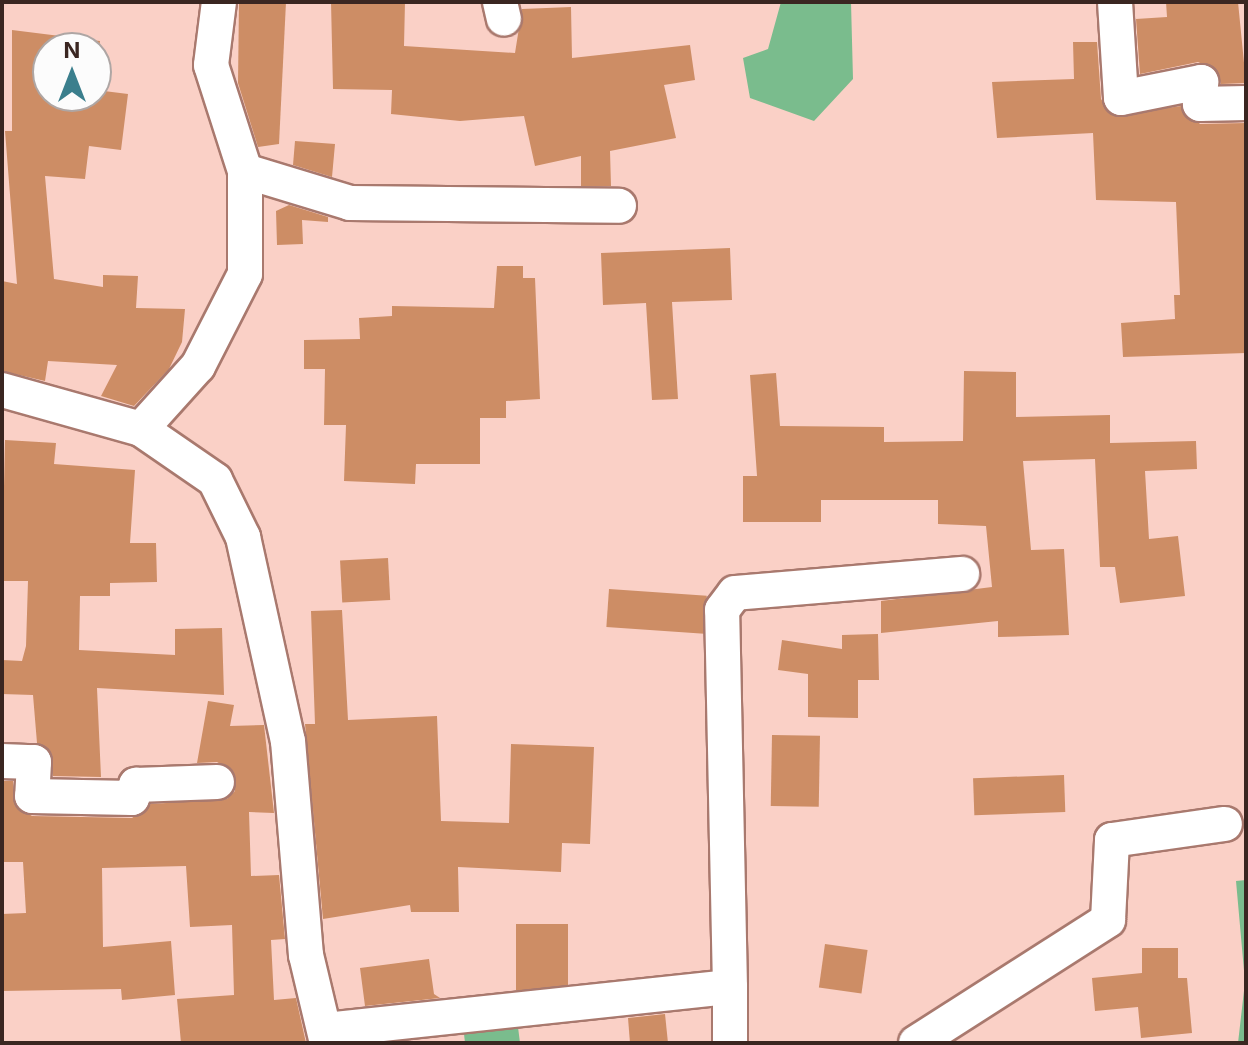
<!DOCTYPE html>
<html>
<head>
<meta charset="utf-8">
<style>
	body { margin:0 }
	#map { position:relative; width:1248px; height:1045px; overflow:hidden; background:#fad0c6; font-family:Inter,sans-serif }
	div>[style] { position:absolute }
	.water>* { inset:0; background:#7abc8d }
	.building>* { inset:0; background:#cd8d65; transform-origin:0 0 }
	.roads { filter:drop-shadow(2px 0 #a9796e) drop-shadow(-2px 0 #a9796e) drop-shadow(0 2px #a9796e) drop-shadow(0 -2px #a9796e) }
	.minor>* { height:34px; margin:-17px; padding:0 17px; transform-origin:17px; border-radius:17px; background:#fff }
	span { translate:-50% -50%; white-space:nowrap; text-align:center; line-height:1.15; -webkit-text-stroke:8px #fcfcfc; paint-order:stroke }
	.frame { position:absolute; inset:0; border:4px solid #3a2621; pointer-events:none }
	.north { position:absolute; left:32px; top:32px; width:80px; height:80px; box-sizing:border-box; background:#fcfcfc; border:2px solid #aea6a4; border-radius:50%; rotate:0deg; font-size:22px; font-weight:700; line-height:32px; text-align:center; color:#3a2621 }
	.north::after { content:''; display:block; margin:auto; width:28px; height:36px; background:#3b7f8d; clip-path:polygon(50% 0,100% 100%,50% 72%,0 100%) }
</style>
</head>
<body>
<div id="map">
	<div class="water">
		<i style="clip-path:polygon(781px 2px,851px 2px,853px 79px,814px 121px,750px 98px,743px 58px,768px 49px)"></i>
		<i style="clip-path:polygon(1246px 880px,1246px 1043px,1238px 1043px,1245px 982px,1236px 881px)"></i>
		<i style="clip-path:polygon(518px 1027px,520px 1043px,465px 1043px,464px 1034px)"></i>
	</div>
	<div class="building">
		<i style="clip-path:polygon(239px 2px,286px 2px,279px 144px,258px 147px,238px 83px)"></i>
		<i style="clip-path:polygon(331px 2px,405px 2px,404px 46px,515px 53px,522px 9px,571px 7px,572px 58px,690px 45px,695px 80px,664px 85px,676px 138px,610px 151px,611px 186px,581px 186px,581px 156px,535px 166px,524px 116px,460px 121px,391px 114px,392px 90px,333px 89px)"></i>
		<i style="clip-path:polygon(1166px 2px,1238px 2px,1246px 83px,1221px 84px,1217px 71px,1198px 62px,1140px 74px,1136px 19px,1167px 17px)"></i>
		<i style="clip-path:polygon(12px 30px,100px 41px,96px 75px,96px 48px,48px 48px,48px 96px,96px 96px,96px 90px,128px 94px,121px 150px,89px 146px,85px 179px,45px 176px,54px 279px,103px 287px,103px 275px,138px 276px,136px 308px,185px 309px,182px 342px,169px 369px,134px 406px,101px 396px,117px 365px,48px 361px,45px 381px,2px 371px,2px 281px,17px 284px,5px 131px,12px 131px)"></i>
		<i style="clip-path:polygon(1073px 42px,1097px 42px,1101px 99px,1113px 116px,1181px 106px,1200px 124px,1246px 123px,1246px 353px,1123px 357px,1121px 323px,1175px 319px,1174px 295px,1180px 295px,1176px 202px,1096px 200px,1093px 133px,997px 138px,992px 82px,1074px 79px)"></i>
		<i style="clip-path:polygon(295px 141px,335px 144px,332px 177px,293px 165px)"></i>
		<i style="clip-path:polygon(289px 205px,328px 217px,328px 222px,302px 220px,303px 244px,277px 245px,276px 211px)"></i>
		<i style="clip-path:polygon(730px 248px,732px 300px,672px 302px,678px 399px,652px 400px,646px 303px,603px 305px,601px 253px)"></i>
		<i style="clip-path:polygon(497px 266px,523px 266px,523px 278px,535px 278px,540px 399px,506px 401px,506px 418px,480px 418px,480px 464px,416px 464px,415px 484px,344px 481px,346px 425px,324px 425px,325px 369px,304px 369px,304px 340px,360px 339px,359px 318px,392px 316px,392px 306px,494px 308px)"></i>
		<i style="clip-path:polygon(964px 371px,1016px 372px,1016px 417px,1110px 415px,1110px 443px,1196px 441px,1197px 469px,1145px 471px,1149px 539px,1178px 536px,1185px 596px,1120px 603px,1115px 567px,1100px 567px,1095px 459px,1023px 461px,1031px 550px,1064px 549px,1069px 635px,998px 637px,998px 621px,881px 633px,881px 601px,992px 587px,986px 526px,938px 524px,938px 500px,821px 500px,821px 522px,743px 522px,743px 476px,757px 476px,750px 375px,776px 373px,780px 426px,884px 427px,884px 442px,963px 441px)"></i>
		<i style="clip-path:polygon(5px 440px,56px 443px,54px 464px,135px 470px,130px 543px,156px 543px,157px 582px,110px 583px,110px 596px,80px 596px,79px 650px,175px 655px,175px 629px,222px 628px,224px 695px,97px 688px,101px 777px,53px 776px,52px 754px,37px 743px,33px 695px,2px 694px,2px 660px,22px 661px,26px 646px,28px 581px,2px 581px)"></i>
		<i style="left:388px;top:558px;width:42px;height:48px;rotate:87deg"></i>
		<i style="left:609px;top:589px;width:98px;height:38px;rotate:4deg"></i>
		<i style="clip-path:polygon(342px 610px,348px 720px,437px 716px,441px 821px,509px 823px,511px 744px,594px 747px,590px 844px,562px 843px,561px 872px,458px 867px,459px 912px,411px 912px,410px 905px,323px 919px,305px 724px,315px 724px,311px 611px)"></i>
		<i style="clip-path:polygon(878px 634px,879px 680px,858px 680px,858px 718px,808px 717px,808px 674px,778px 670px,782px 640px,842px 649px,842px 635px)"></i>
		<i style="clip-path:polygon(208px 701px,234px 705px,230px 726px,264px 725px,274px 813px,249px 812px,251px 876px,279px 875px,285px 939px,271px 940px,274px 1000px,296px 998px,306px 1043px,181px 1043px,177px 999px,234px 995px,232px 925px,190px 927px,186px 866px,102px 868px,103px 947px,171px 941px,175px 995px,122px 1000px,121px 989px,2px 991px,2px 914px,26px 913px,23px 862px,2px 862px,2px 781px,13px 781px,15px 806px,32px 816px,132px 818px,151px 804px,227px 799px,235px 791px,233px 771px,217px 762px,197px 763px)"></i>
		<i style="left:772px;top:735px;width:48px;height:71px;rotate:1deg"></i>
		<i style="left:1064px;top:775px;width:37px;height:91px;rotate:88deg"></i>
		<i style="left:516px;top:924px;width:52px;height:66px"></i>
		<i style="left:825px;top:944px;width:43px;height:44px;rotate:8deg"></i>
		<i style="clip-path:polygon(1142px 948px,1178px 948px,1178px 978px,1187px 978px,1192px 1033px,1141px 1038px,1138px 1007px,1095px 1011px,1092px 978px,1142px 973px)"></i>
		<i style="clip-path:polygon(429px 959px,434px 994px,440px 998px,365px 1006px,360px 968px)"></i>
		<i style="clip-path:polygon(665px 1014px,668px 1043px,630px 1043px,628px 1018px)"></i>
	</div>
	<div class="roads">
		<div class="minor">
			<i style="left:500px;top:2px;width:17px;rotate:77deg"></i>
			<i style="left:1115px;top:2px;width:96px;rotate:86.4deg"></i>
			<i style="left:1121px;top:98px;width:82px;rotate:-11.3deg"></i>
			<i style="left:1201px;top:82px;width:22px;rotate:93deg"></i>
			<i style="left:1200px;top:104px;width:46px;rotate:-1.2deg"></i>
			<i style="left:245px;top:171px;width:110px;rotate:16.9deg"></i>
			<i style="left:350px;top:203px;width:269px;rotate:0.6deg"></i>
			<i style="left:2px;top:390px;width:144px;rotate:15.7deg"></i>
			<i style="left:141px;top:429px;width:90px;rotate:34.6deg"></i>
			<i style="left:215px;top:480px;width:64px;rotate:63.8deg"></i>
			<i style="left:243px;top:537px;width:209px;rotate:77.6deg"></i>
			<i style="left:288px;top:741px;width:215px;rotate:85.2deg"></i>
			<i style="left:306px;top:955px;width:90px;rotate:76.6deg"></i>
			<i style="left:141px;top:429px;width:85px;rotate:-47.9deg"></i>
			<i style="left:198px;top:366px;width:103px;rotate:-62.9deg"></i>
			<i style="left:245px;top:274px;width:103px;rotate:-90deg"></i>
			<i style="left:245px;top:171px;width:111px;rotate:-107.8deg"></i>
			<i style="left:211px;top:65px;width:64px;rotate:-82.8deg"></i>
			<i style="left:2px;top:761px;width:32px;rotate:2deg"></i>
			<i style="left:34px;top:762px;width:34px;rotate:93deg"></i>
			<i style="left:32px;top:796px;width:100px;rotate:1.1deg"></i>
			<i style="left:132px;top:798px;width:14px;rotate:-73deg"></i>
			<i style="left:136px;top:785px;width:81px;rotate:-2.1deg"></i>
			<i style="left:730px;top:987px;width:56px;rotate:90deg"></i>
			<i style="left:326px;top:1030px;width:406px;rotate:-6.1deg"></i>
			<i style="left:730px;top:987px;width:377px;rotate:-91.2deg"></i>
			<i style="left:722px;top:610px;width:21px;rotate:-53deg"></i>
			<i style="left:735px;top:593px;width:228px;rotate:-4.8deg"></i>
			<i style="left:916px;top:1043px;width:228px;rotate:-32.6deg"></i>
			<i style="left:1108px;top:920px;width:80px;rotate:-87.1deg"></i>
			<i style="left:1112px;top:840px;width:114px;rotate:-8.1deg"></i>
		</div>
	</div>
	<div class="frame"></div>
	<div class="north">N</div>
</div>
</body>
</html>
